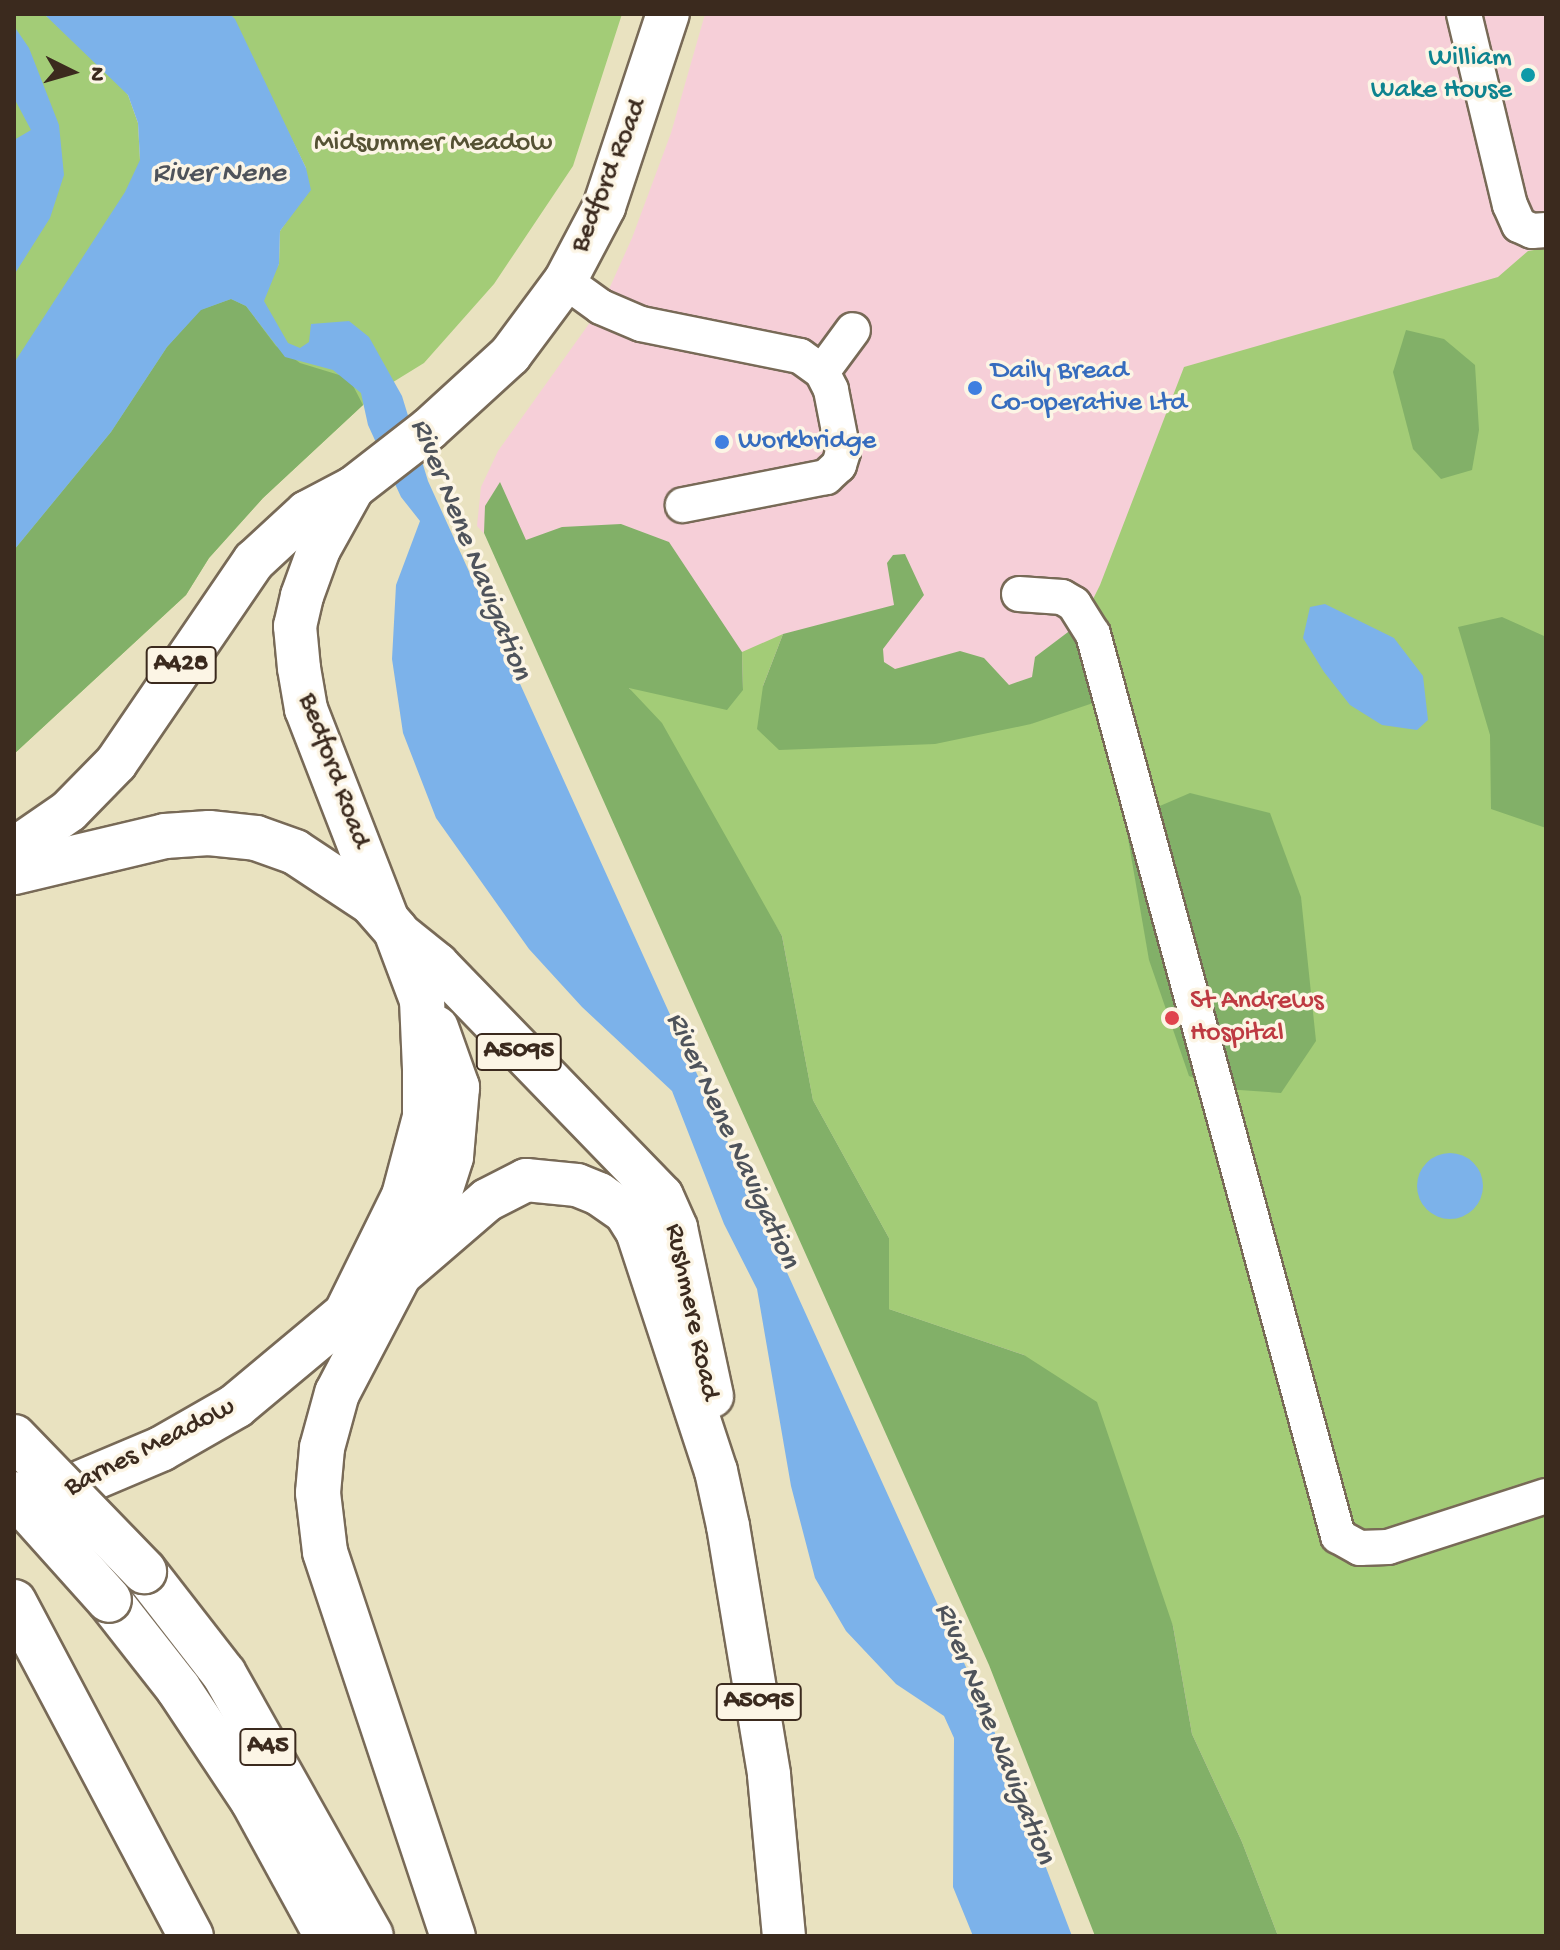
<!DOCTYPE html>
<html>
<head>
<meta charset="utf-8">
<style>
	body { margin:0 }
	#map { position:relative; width:1560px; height:1950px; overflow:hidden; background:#e9e2c0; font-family:"Gochi Hand",sans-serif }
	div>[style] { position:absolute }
	.built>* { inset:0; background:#f6cfd8 }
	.green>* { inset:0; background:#a3cc77 }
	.forest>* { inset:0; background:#82b068 }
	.water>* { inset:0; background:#7cb2ea }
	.round { border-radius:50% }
	.roads { filter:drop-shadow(2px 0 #786a57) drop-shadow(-2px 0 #786a57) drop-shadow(0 2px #786a57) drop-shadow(0 -2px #786a57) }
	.minor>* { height:34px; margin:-17px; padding:0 17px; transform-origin:17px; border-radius:17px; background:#fff }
	.major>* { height:42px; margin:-21px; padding:0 21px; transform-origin:21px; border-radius:21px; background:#fff }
	.highway>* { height:44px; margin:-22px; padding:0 22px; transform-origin:22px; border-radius:22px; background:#fff }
	.bridges { filter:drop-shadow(2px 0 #786a57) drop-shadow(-2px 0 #786a57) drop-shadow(0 2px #786a57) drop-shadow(0 -2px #786a57) }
	.highway-bridge>* { height:44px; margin:-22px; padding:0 22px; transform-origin:22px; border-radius:22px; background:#fff }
	.dots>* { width:22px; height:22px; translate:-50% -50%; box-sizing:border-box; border:4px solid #fcf5e5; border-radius:50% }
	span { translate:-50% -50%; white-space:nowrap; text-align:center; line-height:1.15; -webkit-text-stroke:7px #fcf5e5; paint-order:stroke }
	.shield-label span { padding:2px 6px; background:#fcf5e5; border:2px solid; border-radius:6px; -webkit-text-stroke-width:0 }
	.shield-label { font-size:26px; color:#3b2a1e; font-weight:700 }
	.culture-label { font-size:28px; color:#0d838f }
	.right { translate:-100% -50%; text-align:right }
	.park-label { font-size:28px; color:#555234 }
	.street-label { font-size:28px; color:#3b2a1e }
	.shop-label { font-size:28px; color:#366cbe }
	.left { translate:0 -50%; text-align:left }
	.health-label { font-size:28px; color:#be3a42 }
	.water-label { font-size:30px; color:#4e535b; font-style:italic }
	.frame { position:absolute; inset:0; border:16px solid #3b2a1e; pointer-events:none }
	.north { position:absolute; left:32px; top:32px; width:80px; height:80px; -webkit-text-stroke:6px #fcf5e5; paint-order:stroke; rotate:95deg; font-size:22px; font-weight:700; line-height:32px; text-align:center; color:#3b2a1e }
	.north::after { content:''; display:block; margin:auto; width:28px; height:36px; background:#3b2a1e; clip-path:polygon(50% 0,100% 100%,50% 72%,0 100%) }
</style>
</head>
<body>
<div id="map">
	<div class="built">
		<i style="clip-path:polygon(705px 14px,1546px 14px,1546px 1936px,1278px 1936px,1242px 1842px,662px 723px,477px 526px,481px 487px,498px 451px,601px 307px,632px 238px,671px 133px)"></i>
	</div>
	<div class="green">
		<i style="clip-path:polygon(14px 14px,44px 14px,111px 73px,128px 95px,138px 123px,140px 160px,262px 313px,266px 286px,279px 264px,280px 231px,291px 215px,306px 168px,230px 14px,622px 14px,573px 166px,494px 284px,424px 363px,377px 392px,263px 498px,209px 558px,186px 595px,14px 754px)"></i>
		<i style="clip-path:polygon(1546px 248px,1546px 1936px,1278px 1936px,1242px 1842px,1192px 1734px,1173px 1626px,1024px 1355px,889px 1309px,889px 1238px,813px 1100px,782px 936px,628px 686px,668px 694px,743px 690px,742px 652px,783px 634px,763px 686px,1031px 724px,1100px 585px,1184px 367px,1498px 277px,1528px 251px)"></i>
	</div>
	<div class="forest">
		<i style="clip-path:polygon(231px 299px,246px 306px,276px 346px,300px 363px,349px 378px,363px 405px,263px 498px,209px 558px,186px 595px,14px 754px,14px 550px,111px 432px,167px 347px,200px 310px)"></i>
		<i style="clip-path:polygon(1406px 330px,1444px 339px,1475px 365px,1479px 430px,1472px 470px,1441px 479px,1413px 449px,1393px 372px)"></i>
		<i style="clip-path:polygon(500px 482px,526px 540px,562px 527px,621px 524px,669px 542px,742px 652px,743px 690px,727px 710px,629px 688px,662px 723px,782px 936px,813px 1100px,889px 1238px,889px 1309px,1024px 1355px,1097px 1402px,1173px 1626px,1192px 1734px,1242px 1842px,1278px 1936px,1095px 1936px,989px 1665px,484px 533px,485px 506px)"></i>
		<i style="clip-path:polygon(905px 554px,924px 595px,883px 649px,884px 662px,895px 669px,960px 651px,984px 658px,1009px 685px,1032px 677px,1035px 657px,1080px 623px,1099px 701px,1031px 724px,935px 744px,779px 750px,757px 729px,763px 686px,783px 634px,894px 605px,887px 563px,893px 555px)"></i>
		<i style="clip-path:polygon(1502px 617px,1544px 636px,1546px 644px,1546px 828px,1491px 809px,1490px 735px,1458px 627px)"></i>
		<i style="clip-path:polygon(1190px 793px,1270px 813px,1301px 897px,1316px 1041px,1281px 1093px,1225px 1089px,1189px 1076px,1149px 960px,1125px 821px)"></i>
	</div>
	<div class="water">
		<i style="clip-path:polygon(44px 14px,230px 14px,235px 19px,306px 168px,311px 190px,280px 231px,279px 264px,264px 301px,288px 343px,300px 348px,309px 342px,311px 324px,349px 321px,369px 337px,402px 396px,428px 481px,990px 1720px,1072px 1936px,973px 1936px,953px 1887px,954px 1738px,944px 1716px,896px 1684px,846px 1631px,815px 1578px,791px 1486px,757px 1289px,724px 1224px,672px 1091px,582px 1007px,529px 949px,436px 818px,403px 733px,392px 659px,396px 585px,420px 521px,401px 497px,368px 425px,361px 393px,333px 370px,285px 357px,246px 306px,231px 299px,201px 310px,167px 347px,111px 432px,14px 550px,14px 363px,125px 192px,140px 160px,138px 123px,128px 95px)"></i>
		<i style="clip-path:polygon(14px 26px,29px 48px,59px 125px,64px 175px,50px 218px,14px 275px,14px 140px,31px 130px,14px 98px)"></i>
		<i style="clip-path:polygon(1325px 604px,1394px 638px,1423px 676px,1428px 720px,1417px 730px,1382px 725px,1350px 705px,1324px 672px,1303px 638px,1310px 607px)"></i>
		<i class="round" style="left:1417px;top:1153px;width:66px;height:66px"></i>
	</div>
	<div class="roads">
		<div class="minor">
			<i style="left:1464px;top:14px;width:196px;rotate:76.5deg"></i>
			<i style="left:1510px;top:205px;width:22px;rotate:66deg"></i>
			<i style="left:1519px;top:225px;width:14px;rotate:25deg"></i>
			<i style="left:1532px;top:231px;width:14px;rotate:-4deg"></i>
			<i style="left:565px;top:281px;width:44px;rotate:35.8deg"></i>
			<i style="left:601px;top:307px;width:43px;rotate:23deg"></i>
			<i style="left:641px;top:324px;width:162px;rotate:11.4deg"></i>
			<i style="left:800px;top:356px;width:27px;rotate:36deg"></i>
			<i style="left:822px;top:372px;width:20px;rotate:63deg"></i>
			<i style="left:831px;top:390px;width:63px;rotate:79deg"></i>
			<i style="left:843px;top:452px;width:14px;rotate:107deg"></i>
			<i style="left:839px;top:465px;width:18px;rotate:137deg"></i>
			<i style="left:826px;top:477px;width:146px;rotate:168.9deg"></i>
			<i style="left:822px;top:372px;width:52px;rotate:-53.6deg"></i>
			<i style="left:1019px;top:594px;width:43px;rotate:4deg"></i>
			<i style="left:1062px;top:597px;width:14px;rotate:30deg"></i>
			<i style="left:1074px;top:604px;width:36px;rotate:58deg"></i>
			<i style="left:1093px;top:634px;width:935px;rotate:74.8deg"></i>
			<i style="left:1338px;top:1536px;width:25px;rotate:29deg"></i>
			<i style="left:1360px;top:1548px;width:28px;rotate:-2deg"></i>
			<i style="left:1388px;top:1547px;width:166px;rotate:-17.9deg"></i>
		</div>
		<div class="major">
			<i style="left:353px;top:488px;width:70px;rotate:119.1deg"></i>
			<i style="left:319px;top:549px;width:50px;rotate:109.9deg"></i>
			<i style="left:302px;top:596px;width:31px;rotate:103deg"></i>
			<i style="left:295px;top:626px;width:42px;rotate:84.6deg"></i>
			<i style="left:299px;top:668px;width:42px;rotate:80.3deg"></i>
			<i style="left:306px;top:709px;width:226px;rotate:68.8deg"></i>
			<i style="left:14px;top:849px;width:67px;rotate:-34.6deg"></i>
			<i style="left:69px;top:811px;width:67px;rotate:-45.6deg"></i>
			<i style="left:116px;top:763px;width:245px;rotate:-55.7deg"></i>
			<i style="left:254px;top:561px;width:72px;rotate:-42.8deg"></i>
			<i style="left:307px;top:512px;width:52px;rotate:-27.6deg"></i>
			<i style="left:353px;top:488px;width:96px;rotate:-37.8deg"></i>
			<i style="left:429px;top:429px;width:110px;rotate:-42.4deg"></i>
			<i style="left:510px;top:355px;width:92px;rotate:-53.4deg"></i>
			<i style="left:565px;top:281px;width:84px;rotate:-62.2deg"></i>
			<i style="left:604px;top:207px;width:203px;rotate:-71.7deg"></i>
			<i style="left:396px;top:931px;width:53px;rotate:38.8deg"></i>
			<i style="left:437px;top:964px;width:323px;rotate:45.9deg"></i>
			<i style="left:662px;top:1196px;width:35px;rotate:66deg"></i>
			<i style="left:676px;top:1228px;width:172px;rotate:77.9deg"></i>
			<i style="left:401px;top:1274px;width:113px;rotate:-40.7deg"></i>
			<i style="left:487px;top:1200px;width:44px;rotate:-27.1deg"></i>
			<i style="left:526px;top:1180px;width:51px;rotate:5.6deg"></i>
			<i style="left:577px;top:1185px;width:24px;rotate:22deg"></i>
			<i style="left:599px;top:1194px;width:32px;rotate:35deg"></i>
			<i style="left:625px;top:1212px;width:22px;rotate:58deg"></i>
			<i style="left:637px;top:1231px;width:253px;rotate:71.8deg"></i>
			<i style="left:716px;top:1471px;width:56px;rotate:77.7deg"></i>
			<i style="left:728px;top:1526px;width:252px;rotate:80.6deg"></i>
			<i style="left:769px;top:1775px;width:162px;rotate:84.7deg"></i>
		</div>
		<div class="highway">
			<i style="left:14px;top:872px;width:155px;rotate:-13.4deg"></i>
			<i style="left:165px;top:836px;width:44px;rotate:-3.9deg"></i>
			<i style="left:209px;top:833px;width:47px;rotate:6.1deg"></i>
			<i style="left:256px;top:838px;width:41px;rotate:19.7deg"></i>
			<i style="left:295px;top:852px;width:92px;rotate:33.5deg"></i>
			<i style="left:372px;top:903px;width:37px;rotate:49deg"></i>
			<i style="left:396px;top:931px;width:74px;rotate:69.4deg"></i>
			<i style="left:422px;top:1000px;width:68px;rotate:87.5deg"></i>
			<i style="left:425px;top:1068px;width:49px;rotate:90deg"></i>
			<i style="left:425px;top:1117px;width:82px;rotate:104.9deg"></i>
			<i style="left:404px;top:1196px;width:131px;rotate:116.2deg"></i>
			<i style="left:346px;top:1314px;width:143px;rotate:140.1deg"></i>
			<i style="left:236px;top:1406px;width:86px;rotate:150.2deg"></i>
			<i style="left:161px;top:1449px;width:141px;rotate:157.1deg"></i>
			<i style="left:436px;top:1028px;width:63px;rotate:70.4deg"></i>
			<i style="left:457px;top:1087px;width:70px;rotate:94.9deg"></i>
			<i style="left:451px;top:1157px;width:49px;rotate:107.7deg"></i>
			<i style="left:436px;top:1204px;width:213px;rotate:117.6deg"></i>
			<i style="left:337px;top:1393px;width:57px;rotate:105.3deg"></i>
			<i style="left:322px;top:1448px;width:45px;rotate:95.1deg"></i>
			<i style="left:318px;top:1493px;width:59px;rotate:83.2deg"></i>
			<i style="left:325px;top:1552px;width:405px;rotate:71.6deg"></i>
			<i style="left:144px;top:1571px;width:130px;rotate:52.2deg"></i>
			<i style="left:224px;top:1674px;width:300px;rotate:60.7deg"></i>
			<i style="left:109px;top:1600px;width:112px;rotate:51.9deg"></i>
			<i style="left:178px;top:1688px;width:136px;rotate:56.4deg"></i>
			<i style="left:253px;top:1801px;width:154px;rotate:61.3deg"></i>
			<i style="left:14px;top:1602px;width:378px;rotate:62.1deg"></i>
		</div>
	</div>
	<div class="bridges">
		<div class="highway-bridge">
			<i style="left:14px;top:1437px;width:187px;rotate:45.9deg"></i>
			<i style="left:14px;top:1494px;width:142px;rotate:48.1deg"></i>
		</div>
	</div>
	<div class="dots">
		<i style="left:1528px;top:75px;background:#0f9aa8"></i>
		<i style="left:975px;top:388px;background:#3f7fe0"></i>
		<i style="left:722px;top:442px;background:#3f7fe0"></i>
		<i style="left:1172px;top:1018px;background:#e0444e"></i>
	</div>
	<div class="shield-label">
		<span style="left:181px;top:665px">A428</span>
		<span style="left:519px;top:1052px">A5095</span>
		<span style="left:759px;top:1702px">A5095</span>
		<span style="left:268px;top:1747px">A45</span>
	</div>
	<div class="culture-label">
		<span class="right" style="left:1512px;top:75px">William<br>Wake House</span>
	</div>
	<div class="park-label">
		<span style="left:433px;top:144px">Midsummer Meadow</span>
	</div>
	<div class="street-label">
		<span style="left:610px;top:176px;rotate:-68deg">Bedford Road</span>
		<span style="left:333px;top:771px;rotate:70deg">Bedford Road</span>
		<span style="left:691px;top:1312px;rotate:78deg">Rushmere Road</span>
		<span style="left:150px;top:1448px;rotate:-27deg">Barnes Meadow</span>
	</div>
	<div class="shop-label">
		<span class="left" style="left:991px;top:388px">Daily Bread<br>Co-operative Ltd</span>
		<span class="left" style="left:738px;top:442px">Workbridge</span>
	</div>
	<div class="health-label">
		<span class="left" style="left:1190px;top:1018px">St Andrews<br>Hospital</span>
	</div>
	<div class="water-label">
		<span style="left:219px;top:175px">River Nene</span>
		<span style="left:469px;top:550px;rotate:68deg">River Nene Navigation</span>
		<span style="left:731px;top:1141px;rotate:65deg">River Nene Navigation</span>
		<span style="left:993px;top:1734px;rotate:68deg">River Nene Navigation</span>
	</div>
	<div class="frame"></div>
	<div class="north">N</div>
</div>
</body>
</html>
